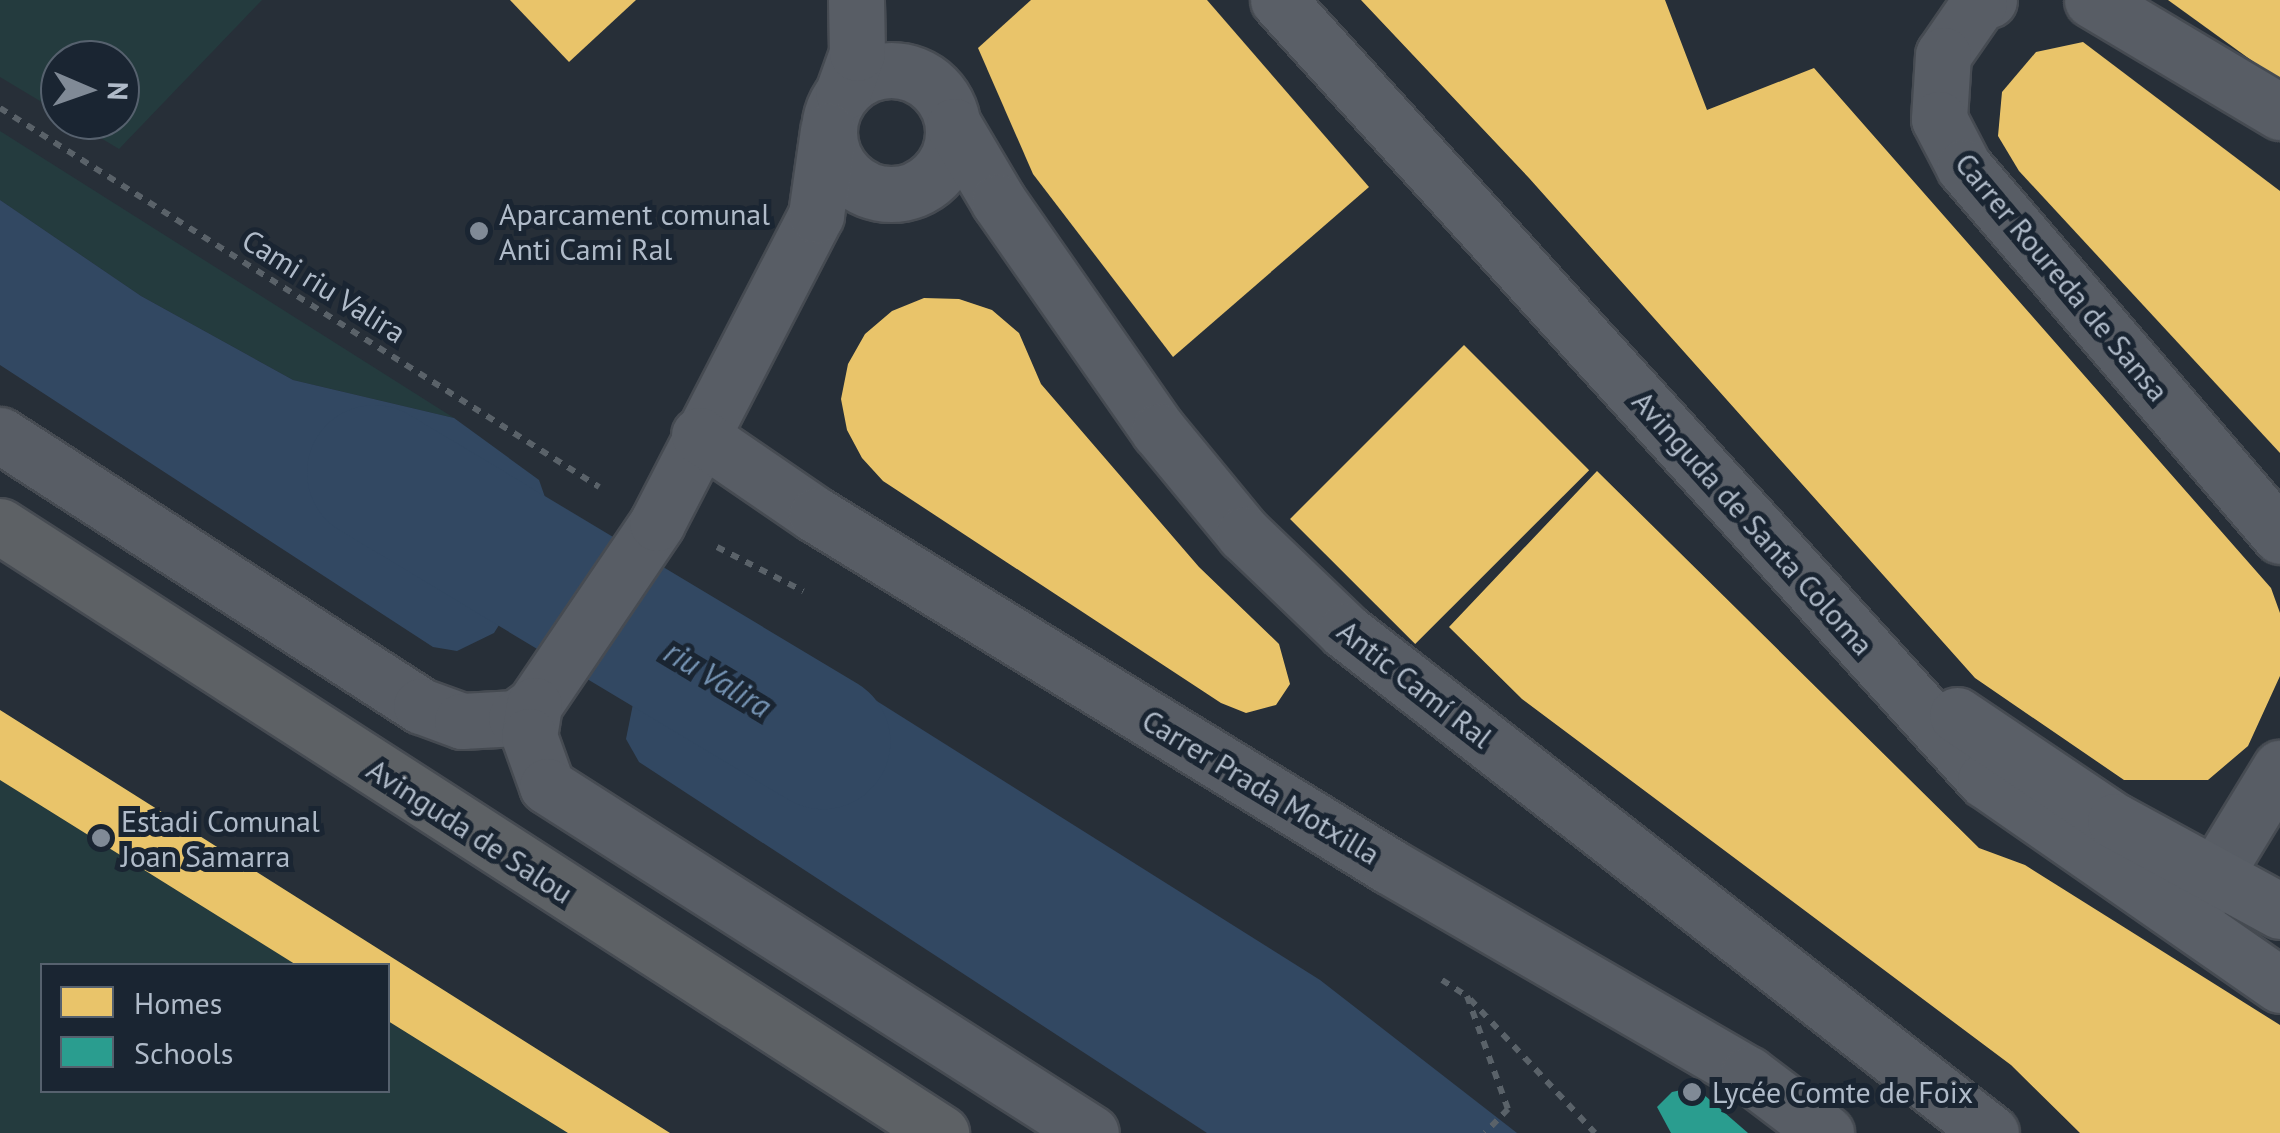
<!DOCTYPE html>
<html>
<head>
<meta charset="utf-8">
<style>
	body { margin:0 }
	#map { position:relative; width:2280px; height:1133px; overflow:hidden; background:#272f38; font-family:"PT Sans",sans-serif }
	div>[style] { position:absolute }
	.green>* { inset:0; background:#243b3e }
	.water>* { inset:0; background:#324862 }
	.homes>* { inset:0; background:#e9c46a; transform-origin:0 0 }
	.schools>* { inset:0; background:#2a9d8f }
	.river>* { height:135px; margin:-67.5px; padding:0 67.5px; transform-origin:67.5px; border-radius:67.5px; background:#324862 }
	.path>* { height:6px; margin-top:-3px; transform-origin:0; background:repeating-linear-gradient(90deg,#5a6269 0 8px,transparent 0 16px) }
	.roads { filter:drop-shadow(2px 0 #464b52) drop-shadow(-2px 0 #464b52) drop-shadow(0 2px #464b52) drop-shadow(0 -2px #464b52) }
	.street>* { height:55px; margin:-27.5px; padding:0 27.5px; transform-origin:27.5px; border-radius:27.5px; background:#585d65 }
	.street>.ring { margin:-27.5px; padding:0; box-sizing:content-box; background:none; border:55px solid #585d65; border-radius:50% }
	.primary>* { height:55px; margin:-27.5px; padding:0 27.5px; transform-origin:27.5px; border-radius:27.5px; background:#5a5f67 }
	.highway>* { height:55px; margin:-27.5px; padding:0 27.5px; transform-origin:27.5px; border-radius:27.5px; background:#5d6165 }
	.dots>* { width:28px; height:28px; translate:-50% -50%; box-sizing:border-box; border:5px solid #1a2532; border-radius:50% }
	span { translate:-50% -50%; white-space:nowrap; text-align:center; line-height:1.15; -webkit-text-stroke:10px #1a2532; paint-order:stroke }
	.poi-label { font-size:30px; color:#b0bbc9 }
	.left { translate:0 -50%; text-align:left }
	.street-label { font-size:30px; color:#b0bbc9 }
	.water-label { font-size:32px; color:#7593b3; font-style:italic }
	.legend { position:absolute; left:40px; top:963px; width:350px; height:130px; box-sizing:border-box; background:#1a2532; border:2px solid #56616e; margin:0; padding:12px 18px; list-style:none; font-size:30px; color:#b0bbc9 }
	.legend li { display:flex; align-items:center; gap:20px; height:50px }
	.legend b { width:50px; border:2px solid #56616e }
	.north { position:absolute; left:40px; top:40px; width:100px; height:100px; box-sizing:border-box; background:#1a2532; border:2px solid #56616e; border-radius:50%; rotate:92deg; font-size:28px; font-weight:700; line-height:40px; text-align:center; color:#b0bbc9 }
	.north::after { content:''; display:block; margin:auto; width:35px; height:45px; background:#808a96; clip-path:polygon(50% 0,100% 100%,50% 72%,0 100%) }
</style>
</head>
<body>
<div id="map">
	<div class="green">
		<i style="clip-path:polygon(0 0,262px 0,119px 149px,71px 120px,120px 120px,120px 60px,60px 60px,60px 113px,0 77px)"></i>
		<i style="clip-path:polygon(0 131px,454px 418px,293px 380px,141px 296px,0 200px)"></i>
		<i style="clip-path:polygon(evenodd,0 710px,670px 1133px,0 1133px,0 710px,42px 966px,388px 966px,388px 1090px,42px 1090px,42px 966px)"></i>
	</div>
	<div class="water">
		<i style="clip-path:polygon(0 200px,141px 296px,293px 380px,454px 418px,539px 480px,553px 520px,548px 547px,494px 633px,457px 651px,433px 647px,0 365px)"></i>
		<i style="clip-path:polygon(714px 612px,740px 615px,1320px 980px,1517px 1133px,1207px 1133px,639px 762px,626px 739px,642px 659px,683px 625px)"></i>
	</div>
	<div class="homes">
		<i style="clip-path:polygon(510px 0,636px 0,569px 62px)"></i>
		<i style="clip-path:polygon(1031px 0,1207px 0,1369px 187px,1173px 357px,1033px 174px,978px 48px)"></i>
		<i style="clip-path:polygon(1361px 0,1665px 0,1707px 110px,1814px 68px,2271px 588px,2280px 613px,2280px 676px,2248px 746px,2208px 780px,2124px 780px,1975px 678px,1529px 178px)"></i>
		<i style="clip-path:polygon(2168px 0,2280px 0,2280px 81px)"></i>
		<i style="clip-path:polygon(2083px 42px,2280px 191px,2280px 453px,2019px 171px,1998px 136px,2002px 92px,2036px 52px)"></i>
		<i style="clip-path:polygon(924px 298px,959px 299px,992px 310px,1019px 333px,1041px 384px,1199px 567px,1279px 644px,1290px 684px,1276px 705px,1246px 713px,1221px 703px,883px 481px,862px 458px,847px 430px,841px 399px,848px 364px,865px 334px,892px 311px)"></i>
		<i style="left:1464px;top:345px;width:177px;height:246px;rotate:45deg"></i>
		<i style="clip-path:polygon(1597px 471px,1979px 848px,2025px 865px,2280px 1025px,2280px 1133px,2080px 1133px,2011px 1065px,1522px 699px,1449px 627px)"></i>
		<i style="clip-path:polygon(0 710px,670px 1133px,568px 1133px,388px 1021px,388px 966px,298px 966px,0 780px)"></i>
	</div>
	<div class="schools">
		<i style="clip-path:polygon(1695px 1087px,1748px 1133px,1671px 1133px,1657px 1107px,1672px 1092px)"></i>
	</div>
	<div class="river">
		<i style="left:374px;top:472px;width:523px;rotate:30.98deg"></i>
	</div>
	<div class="path">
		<i style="left:0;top:108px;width:709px;rotate:32.32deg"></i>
		<i style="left:717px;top:547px;width:97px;rotate:27.1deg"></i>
		<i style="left:1442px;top:980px;width:30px;rotate:33deg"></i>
		<i style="left:1467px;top:996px;width:120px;rotate:70.1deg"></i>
		<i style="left:1508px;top:1109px;width:33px;rotate:134deg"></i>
		<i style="left:1470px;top:999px;width:183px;rotate:47deg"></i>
	</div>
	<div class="roads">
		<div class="street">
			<i style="left:1989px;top:0;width:10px;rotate:163deg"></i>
			<i style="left:1979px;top:3px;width:63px;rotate:124.7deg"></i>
			<i style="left:1943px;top:55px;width:64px;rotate:93.6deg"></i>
			<i style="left:1939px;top:119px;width:54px;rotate:62.5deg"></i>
			<i style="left:1964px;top:167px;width:486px;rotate:49.4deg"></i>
			<i style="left:2092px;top:0;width:219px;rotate:30.8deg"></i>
			<i class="ring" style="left:829px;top:70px;width:69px;height:69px"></i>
			<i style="left:843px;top:92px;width:41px;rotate:-70.3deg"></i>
			<i style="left:857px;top:53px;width:53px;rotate:-91.1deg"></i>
			<i style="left:954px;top:126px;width:88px;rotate:59.4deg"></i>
			<i style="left:999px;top:202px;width:279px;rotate:55.1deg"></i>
			<i style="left:1159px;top:431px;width:134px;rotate:50.5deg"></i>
			<i style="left:1244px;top:534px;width:140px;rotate:43.8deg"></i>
			<i style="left:1345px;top:631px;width:818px;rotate:37.85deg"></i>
			<i style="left:0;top:435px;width:501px;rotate:32.77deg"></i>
			<i style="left:421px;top:706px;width:44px;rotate:20.1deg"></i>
			<i style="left:462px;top:721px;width:54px;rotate:-3.2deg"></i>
			<i style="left:516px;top:718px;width:22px;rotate:-36deg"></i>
			<i style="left:534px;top:705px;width:220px;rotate:-55.9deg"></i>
			<i style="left:657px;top:523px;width:347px;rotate:-62.7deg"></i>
			<i style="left:816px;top:215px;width:85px;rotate:-81.9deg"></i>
			<i style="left:699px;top:435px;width:142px;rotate:34.4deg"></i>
			<i style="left:816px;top:515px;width:672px;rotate:31.49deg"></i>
			<i style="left:1389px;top:866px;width:415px;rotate:30.1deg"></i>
			<i style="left:1748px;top:1074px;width:98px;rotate:37.1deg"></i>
			<i style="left:534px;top:705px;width:31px;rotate:99deg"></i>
			<i style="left:529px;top:736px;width:53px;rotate:70.2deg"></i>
			<i style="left:547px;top:786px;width:645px;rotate:32.53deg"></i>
			<i style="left:2189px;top:917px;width:175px;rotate:-58.6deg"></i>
		</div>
		<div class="primary">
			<i style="left:1278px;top:0;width:1053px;rotate:47.81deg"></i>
			<i style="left:1985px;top:780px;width:359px;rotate:34.8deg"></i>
			<i style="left:1957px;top:715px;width:190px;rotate:33.9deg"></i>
			<i style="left:2115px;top:821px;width:188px;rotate:28.6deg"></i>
		</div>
		<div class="highway">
			<i style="left:0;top:526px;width:1120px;rotate:32.82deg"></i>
		</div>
	</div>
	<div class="dots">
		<i style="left:479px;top:231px;background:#808a96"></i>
		<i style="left:101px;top:838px;background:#808a96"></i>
		<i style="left:1692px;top:1092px;background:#808a96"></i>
	</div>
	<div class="poi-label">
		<span class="left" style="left:499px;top:231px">Aparcament comunal<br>Anti Cami Ral</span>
		<span class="left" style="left:121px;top:838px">Estadi Comunal<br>Joan Samarra</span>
		<span class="left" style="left:1712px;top:1092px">Lycée Comte de Foix</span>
	</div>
	<div class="street-label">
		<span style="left:2062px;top:277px;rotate:50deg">Carrer Roureda de Sansa</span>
		<span style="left:324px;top:286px;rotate:32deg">Cami riu Valira</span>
		<span style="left:1753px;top:523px;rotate:48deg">Avinguda de Santa Coloma</span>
		<span style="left:1415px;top:684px;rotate:38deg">Antic Camí Ral</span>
		<span style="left:1261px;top:787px;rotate:31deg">Carrer Prada Motxilla</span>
		<span style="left:470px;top:831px;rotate:33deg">Avinguda de Salou</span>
	</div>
	<div class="water-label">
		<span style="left:718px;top:679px;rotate:31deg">riu Valira</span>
	</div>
	<ul class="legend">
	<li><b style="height:28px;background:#e9c46a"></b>Homes</li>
	<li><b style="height:28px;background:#2a9d8f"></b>Schools</li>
	</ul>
	<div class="north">N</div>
</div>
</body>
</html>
